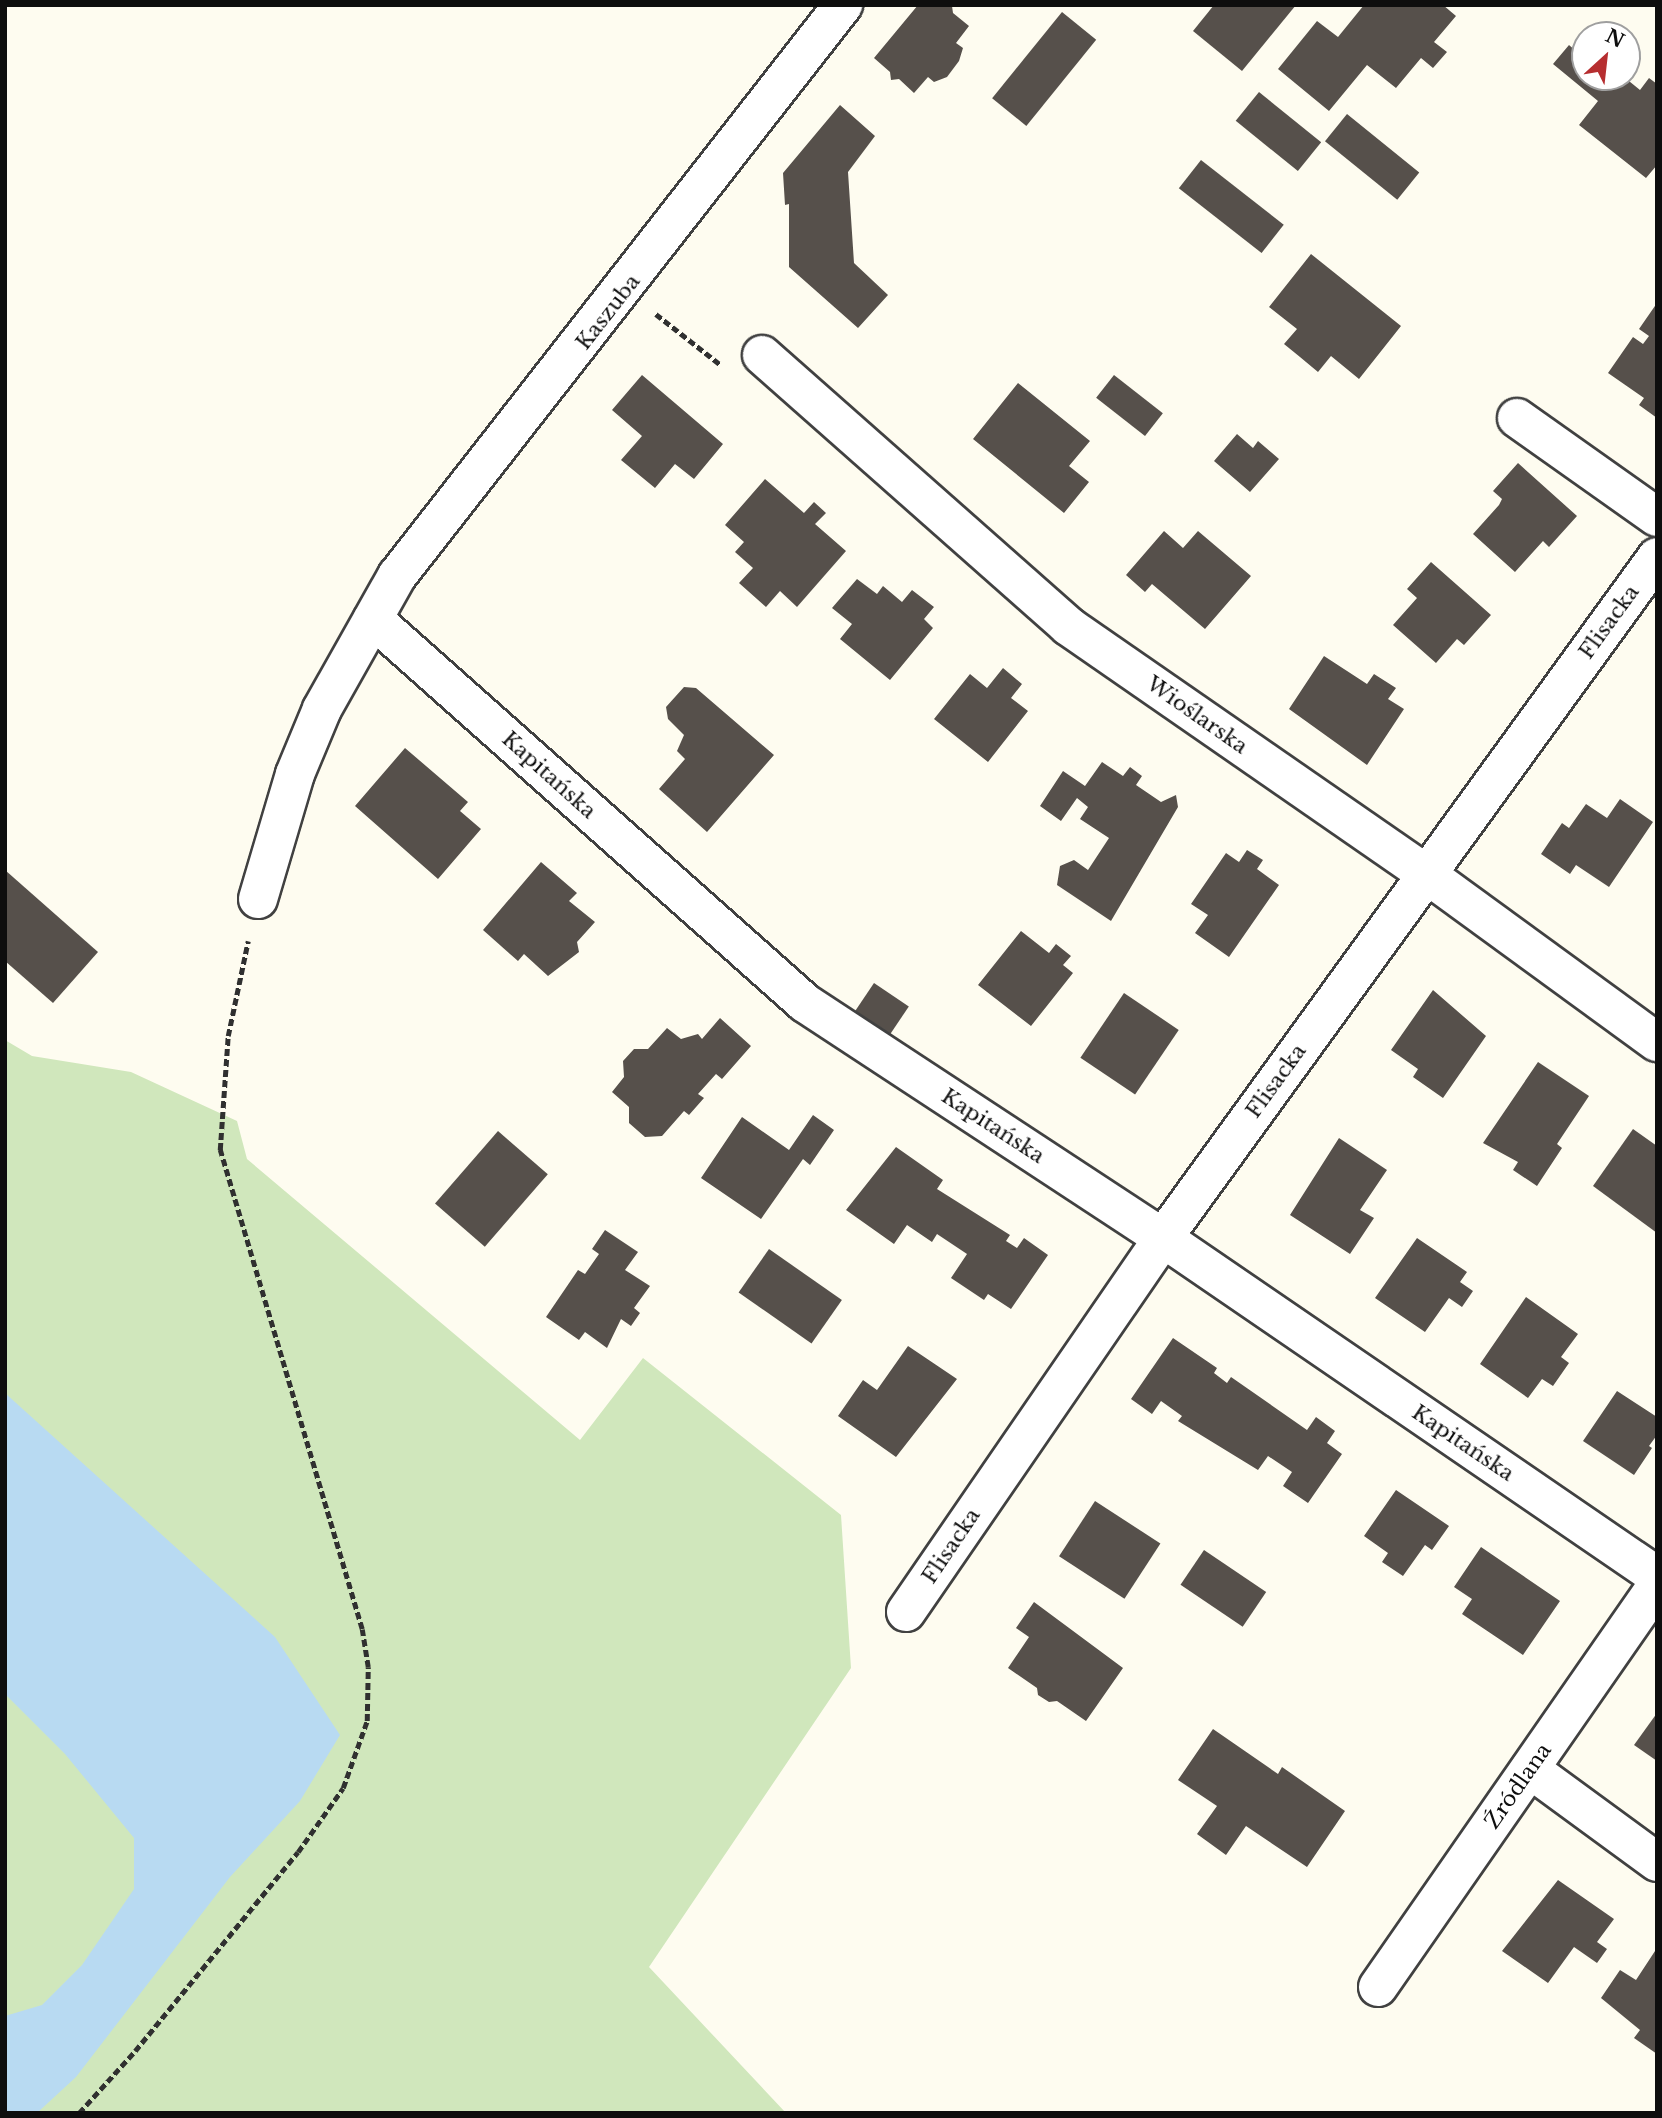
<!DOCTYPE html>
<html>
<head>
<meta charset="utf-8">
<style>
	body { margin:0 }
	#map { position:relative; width:1662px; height:2118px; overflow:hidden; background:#fefcf0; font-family:"Libre Baskerville",serif }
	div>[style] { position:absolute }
	.green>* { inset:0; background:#d0e7bc }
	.water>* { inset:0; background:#b8daf2 }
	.building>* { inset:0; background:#56504b; transform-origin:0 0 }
	.path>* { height:4.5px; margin-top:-2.25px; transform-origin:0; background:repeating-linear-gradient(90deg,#303030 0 7px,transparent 0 10.5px) }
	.roads { filter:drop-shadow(2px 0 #414141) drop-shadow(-2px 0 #414141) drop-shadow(0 2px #414141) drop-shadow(0 -2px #414141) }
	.minor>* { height:38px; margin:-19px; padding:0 19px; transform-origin:19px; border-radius:19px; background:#fff }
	span { translate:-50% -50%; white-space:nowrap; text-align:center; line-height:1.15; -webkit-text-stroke:7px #fff; paint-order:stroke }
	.street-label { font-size:21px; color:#0e0e0e }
	.frame { position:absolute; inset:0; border:7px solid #0e0e0e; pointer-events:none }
	.north { position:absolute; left:1571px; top:21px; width:70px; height:70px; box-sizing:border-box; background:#fff; border:2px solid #9f9f9f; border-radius:50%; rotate:27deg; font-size:19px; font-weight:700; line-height:28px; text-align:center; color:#0e0e0e }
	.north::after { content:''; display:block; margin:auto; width:24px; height:32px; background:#b62e30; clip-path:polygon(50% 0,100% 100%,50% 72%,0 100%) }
</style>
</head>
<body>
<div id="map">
	<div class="green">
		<i style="clip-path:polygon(5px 1040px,32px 1056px,131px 1072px,237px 1121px,247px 1159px,580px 1440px,643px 1358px,841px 1515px,851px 1668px,649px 1967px,786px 2113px,5px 2113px)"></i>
	</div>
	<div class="water">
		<i style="clip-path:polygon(5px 1393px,275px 1637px,340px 1735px,300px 1801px,230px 1877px,76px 2077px,37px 2113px,5px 2113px,5px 2016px,42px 2005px,82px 1965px,134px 1889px,134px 1838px,65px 1754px,5px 1694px)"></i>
	</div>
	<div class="building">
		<i style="clip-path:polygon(918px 5px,952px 6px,953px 13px,969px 26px,956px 43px,963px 48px,959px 61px,947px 77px,934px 82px,928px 77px,914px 93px,899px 79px,891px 80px,890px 72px,874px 58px)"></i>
		<i style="clip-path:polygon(1214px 5px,1296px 5px,1242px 71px,1193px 31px)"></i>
		<i style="clip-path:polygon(1364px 5px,1443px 5px,1456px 16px,1434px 42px,1447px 52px,1433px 68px,1421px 58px,1396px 88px,1367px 65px,1329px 111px,1278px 69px,1317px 21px,1338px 37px)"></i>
		<i style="left:1062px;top:12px;width:44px;height:111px;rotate:39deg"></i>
		<i style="clip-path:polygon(1569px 45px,1585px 59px,1585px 77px,1624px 77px,1640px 90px,1649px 78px,1657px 84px,1657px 165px,1646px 178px,1579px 125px,1598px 101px,1553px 64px)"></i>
		<i style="left:1259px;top:92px;width:80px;height:37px;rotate:39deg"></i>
		<i style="clip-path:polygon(840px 105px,875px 136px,848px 172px,854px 263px,888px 295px,858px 328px,789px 267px,789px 204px,785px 205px,783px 173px)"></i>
		<i style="left:1347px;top:114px;width:93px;height:35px;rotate:39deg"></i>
		<i style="left:1201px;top:160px;width:105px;height:36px;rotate:38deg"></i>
		<i style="clip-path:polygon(1311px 254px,1401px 326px,1359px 379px,1331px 356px,1318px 372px,1300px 357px,1284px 344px,1297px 329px,1269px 307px)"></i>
		<i style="clip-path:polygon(1657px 303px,1657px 418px,1639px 405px,1644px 398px,1608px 373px,1633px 337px,1643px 344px,1649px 336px,1639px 329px)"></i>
		<i style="clip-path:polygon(642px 375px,723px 444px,694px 479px,675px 464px,655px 488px,621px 460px,642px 436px,612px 410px)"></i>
		<i style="left:1114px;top:375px;width:62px;height:29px;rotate:38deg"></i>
		<i style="clip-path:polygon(1018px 383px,1090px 441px,1069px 466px,1089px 482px,1064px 513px,973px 439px)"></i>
		<i style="clip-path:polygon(1237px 434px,1253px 448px,1258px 441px,1279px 459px,1250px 492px,1214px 461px)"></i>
		<i style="clip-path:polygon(1518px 463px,1577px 516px,1549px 547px,1543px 541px,1515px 572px,1473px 534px,1499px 505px,1502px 499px,1493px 491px)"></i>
		<i style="clip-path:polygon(765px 479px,804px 513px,814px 502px,826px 513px,815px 524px,846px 551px,797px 607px,780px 591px,766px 607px,739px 583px,753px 568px,735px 552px,744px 542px,725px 525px)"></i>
		<i style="clip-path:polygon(1164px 531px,1183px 548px,1198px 531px,1251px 576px,1205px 629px,1152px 584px,1145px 592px,1126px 575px)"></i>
		<i style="clip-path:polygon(1431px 562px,1491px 615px,1464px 645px,1457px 639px,1436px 663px,1393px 625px,1417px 598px,1407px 589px)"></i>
		<i style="clip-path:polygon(857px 579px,877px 594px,883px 586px,902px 602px,912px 590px,934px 607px,924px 619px,933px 628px,890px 680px,840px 639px,852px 624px,832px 608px)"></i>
		<i style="clip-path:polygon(1324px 656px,1367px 684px,1374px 674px,1396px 688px,1388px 699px,1404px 709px,1367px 765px,1289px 709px)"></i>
		<i style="clip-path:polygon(1003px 668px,1022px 684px,1011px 698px,1028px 711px,988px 762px,934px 719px,970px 674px,987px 688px)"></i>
		<i style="clip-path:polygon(684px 687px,696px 688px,774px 755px,707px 832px,659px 789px,685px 759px,677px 751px,684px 735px,668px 719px,666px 707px)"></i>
		<i style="clip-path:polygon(405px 748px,468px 802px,460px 811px,481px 829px,438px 879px,355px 806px)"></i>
		<i style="clip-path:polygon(1102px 762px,1123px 776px,1130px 767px,1142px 776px,1136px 785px,1161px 802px,1176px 795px,1178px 807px,1111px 921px,1057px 885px,1060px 866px,1074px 860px,1088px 870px,1109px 838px,1080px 819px,1088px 807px,1077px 798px,1061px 821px,1040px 806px,1063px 771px,1085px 786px)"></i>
		<i style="clip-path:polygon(1620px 799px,1653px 822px,1609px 887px,1576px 865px,1570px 874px,1541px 854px,1562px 823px,1569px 828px,1586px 804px,1607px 818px)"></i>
		<i style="clip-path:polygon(1247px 850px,1263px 860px,1257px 869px,1279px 885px,1229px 957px,1195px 933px,1208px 915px,1191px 904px,1226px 853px,1239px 862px)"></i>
		<i style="clip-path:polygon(541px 862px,577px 893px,569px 901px,595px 922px,577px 942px,579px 952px,548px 976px,524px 954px,518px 961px,483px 930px)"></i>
		<i style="clip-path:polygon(5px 870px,98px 952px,53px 1003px,5px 961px)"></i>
		<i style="clip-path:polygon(1021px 931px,1049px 953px,1056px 944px,1071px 956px,1063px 965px,1073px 973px,1031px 1026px,978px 985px)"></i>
		<i style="left:874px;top:983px;width:42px;height:37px;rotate:34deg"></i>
		<i style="clip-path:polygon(1433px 990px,1486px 1036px,1443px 1098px,1413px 1077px,1418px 1069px,1391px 1050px)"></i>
		<i style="left:1124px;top:993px;width:66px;height:78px;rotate:34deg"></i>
		<i style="clip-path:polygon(720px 1018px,751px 1046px,722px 1079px,716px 1074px,698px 1094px,704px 1098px,689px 1115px,684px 1111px,662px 1136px,645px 1137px,629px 1123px,629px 1107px,612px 1092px,624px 1077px,623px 1061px,634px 1049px,648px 1049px,667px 1028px,681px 1039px,698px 1034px,702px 1039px)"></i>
		<i style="clip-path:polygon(1538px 1062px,1589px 1096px,1557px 1144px,1562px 1148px,1537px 1186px,1513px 1170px,1518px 1162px,1483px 1143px)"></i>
		<i style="clip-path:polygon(813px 1115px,834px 1130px,810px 1165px,803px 1159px,761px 1219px,701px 1178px,742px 1117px,789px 1150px)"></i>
		<i style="clip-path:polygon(1633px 1129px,1657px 1146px,1657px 1233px,1593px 1186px)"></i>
		<i style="left:498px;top:1131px;width:66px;height:96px;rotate:41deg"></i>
		<i style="clip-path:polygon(1339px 1138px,1387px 1170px,1360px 1210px,1374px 1218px,1350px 1254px,1290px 1215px)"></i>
		<i style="clip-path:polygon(896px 1147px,943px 1180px,937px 1189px,1010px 1235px,1006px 1241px,1017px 1248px,1024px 1238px,1048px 1255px,1011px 1309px,988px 1294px,984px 1300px,951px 1278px,967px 1254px,937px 1234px,932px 1242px,907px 1225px,894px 1244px,846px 1210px)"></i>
		<i style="clip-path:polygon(605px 1230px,638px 1252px,625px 1270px,650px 1286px,634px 1308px,640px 1313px,631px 1326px,621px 1319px,607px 1348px,585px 1332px,579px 1340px,546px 1317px,578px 1270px,585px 1274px,599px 1254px,592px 1249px)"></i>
		<i style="clip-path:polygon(1417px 1238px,1467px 1272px,1460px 1282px,1473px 1291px,1462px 1307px,1449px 1298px,1425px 1332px,1375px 1298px)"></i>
		<i style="left:769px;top:1249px;width:89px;height:53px;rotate:35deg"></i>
		<i style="clip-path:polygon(1526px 1297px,1578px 1334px,1561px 1357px,1569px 1363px,1553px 1386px,1542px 1379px,1528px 1398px,1480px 1364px)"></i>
		<i style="clip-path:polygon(1173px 1338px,1217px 1368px,1214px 1373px,1227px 1383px,1231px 1377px,1307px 1430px,1316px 1417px,1335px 1431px,1327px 1443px,1342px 1454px,1308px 1503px,1283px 1486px,1292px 1472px,1268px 1456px,1258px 1470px,1178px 1421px,1182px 1416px,1161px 1401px,1152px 1414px,1131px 1399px)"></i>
		<i style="clip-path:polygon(908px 1346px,957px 1379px,896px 1457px,838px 1416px,863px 1380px,877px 1390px)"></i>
		<i style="clip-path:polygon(1617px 1391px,1657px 1417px,1657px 1435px,1649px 1446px,1652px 1448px,1634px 1475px,1583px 1441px)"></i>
		<i style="clip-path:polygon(1396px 1490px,1449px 1526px,1432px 1550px,1425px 1545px,1403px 1576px,1382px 1562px,1388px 1553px,1364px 1536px)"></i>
		<i style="left:1095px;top:1501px;width:78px;height:66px;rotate:33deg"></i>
		<i style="clip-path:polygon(1481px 1547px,1560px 1601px,1523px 1655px,1462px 1614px,1472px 1599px,1454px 1587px)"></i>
		<i style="left:1204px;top:1550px;width:75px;height:42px;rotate:34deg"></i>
		<i style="clip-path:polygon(1034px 1602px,1123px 1668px,1086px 1721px,1057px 1701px,1049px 1702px,1038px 1695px,1037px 1688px,1008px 1668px,1029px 1637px,1016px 1628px)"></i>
		<i style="clip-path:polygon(1657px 1713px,1657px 1761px,1634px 1745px)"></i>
		<i style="clip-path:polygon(1213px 1729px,1278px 1774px,1282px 1767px,1345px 1811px,1307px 1867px,1246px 1826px,1226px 1855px,1197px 1834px,1217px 1806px,1178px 1780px)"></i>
		<i style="clip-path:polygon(1558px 1880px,1614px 1919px,1597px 1942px,1607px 1949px,1597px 1963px,1574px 1947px,1548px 1983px,1502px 1951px)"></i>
		<i style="clip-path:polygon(1655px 1951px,1657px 1952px,1657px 2054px,1634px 2038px,1640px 2030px,1601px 1998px,1620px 1970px,1636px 1980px)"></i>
	</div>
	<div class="path">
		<i style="left:656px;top:314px;width:83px;rotate:38.1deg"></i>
		<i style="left:79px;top:2113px;width:84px;rotate:-47.9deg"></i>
		<i style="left:135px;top:2051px;width:257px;rotate:-50.7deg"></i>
		<i style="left:298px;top:1852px;width:78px;rotate:-54.9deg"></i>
		<i style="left:343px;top:1788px;width:71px;rotate:-70.3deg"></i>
		<i style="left:367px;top:1721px;width:54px;rotate:-88.9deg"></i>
		<i style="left:368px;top:1667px;width:38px;rotate:-99deg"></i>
		<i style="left:362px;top:1629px;width:500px;rotate:-106.5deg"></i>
		<i style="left:220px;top:1150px;width:114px;rotate:-86deg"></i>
		<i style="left:228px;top:1036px;width:97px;rotate:-78.1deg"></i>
	</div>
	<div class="roads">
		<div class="minor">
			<i style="left:762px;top:355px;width:409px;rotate:41.5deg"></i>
			<i style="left:1068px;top:626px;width:434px;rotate:34.7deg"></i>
			<i style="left:1425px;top:873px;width:287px;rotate:36.1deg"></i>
			<i style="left:1517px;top:418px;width:171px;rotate:35.3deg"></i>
			<i style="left:373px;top:619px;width:578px;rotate:41.63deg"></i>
			<i style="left:805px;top:1003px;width:428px;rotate:33.3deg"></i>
			<i style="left:1163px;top:1238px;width:599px;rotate:34.38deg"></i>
			<i style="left:258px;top:899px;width:130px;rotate:-73.5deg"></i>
			<i style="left:295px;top:774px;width:70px;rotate:-67.4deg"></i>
			<i style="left:322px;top:709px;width:153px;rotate:-60.6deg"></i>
			<i style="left:397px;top:576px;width:725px;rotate:-52.01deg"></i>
			<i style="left:906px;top:1612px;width:454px;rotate:-55.5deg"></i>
			<i style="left:1163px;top:1238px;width:841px;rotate:-54.04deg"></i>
			<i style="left:1530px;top:1769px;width:157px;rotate:36.2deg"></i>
			<i style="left:1378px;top:1987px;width:489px;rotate:-55.2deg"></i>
		</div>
	</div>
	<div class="street-label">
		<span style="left:608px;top:312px;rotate:-52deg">Kaszuba</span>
		<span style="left:1609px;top:622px;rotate:-54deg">Flisacka</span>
		<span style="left:1197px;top:715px;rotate:35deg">Wioślarska</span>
		<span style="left:549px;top:775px;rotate:42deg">Kapitańska</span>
		<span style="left:1276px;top:1081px;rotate:-54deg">Flisacka</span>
		<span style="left:993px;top:1126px;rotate:33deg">Kapitańska</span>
		<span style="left:1463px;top:1443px;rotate:34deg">Kapitańska</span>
		<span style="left:951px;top:1546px;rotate:-56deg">Flisacka</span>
		<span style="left:1518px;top:1786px;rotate:-55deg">Źródlana</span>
	</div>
	<div class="frame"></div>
	<div class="north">N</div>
</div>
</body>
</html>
